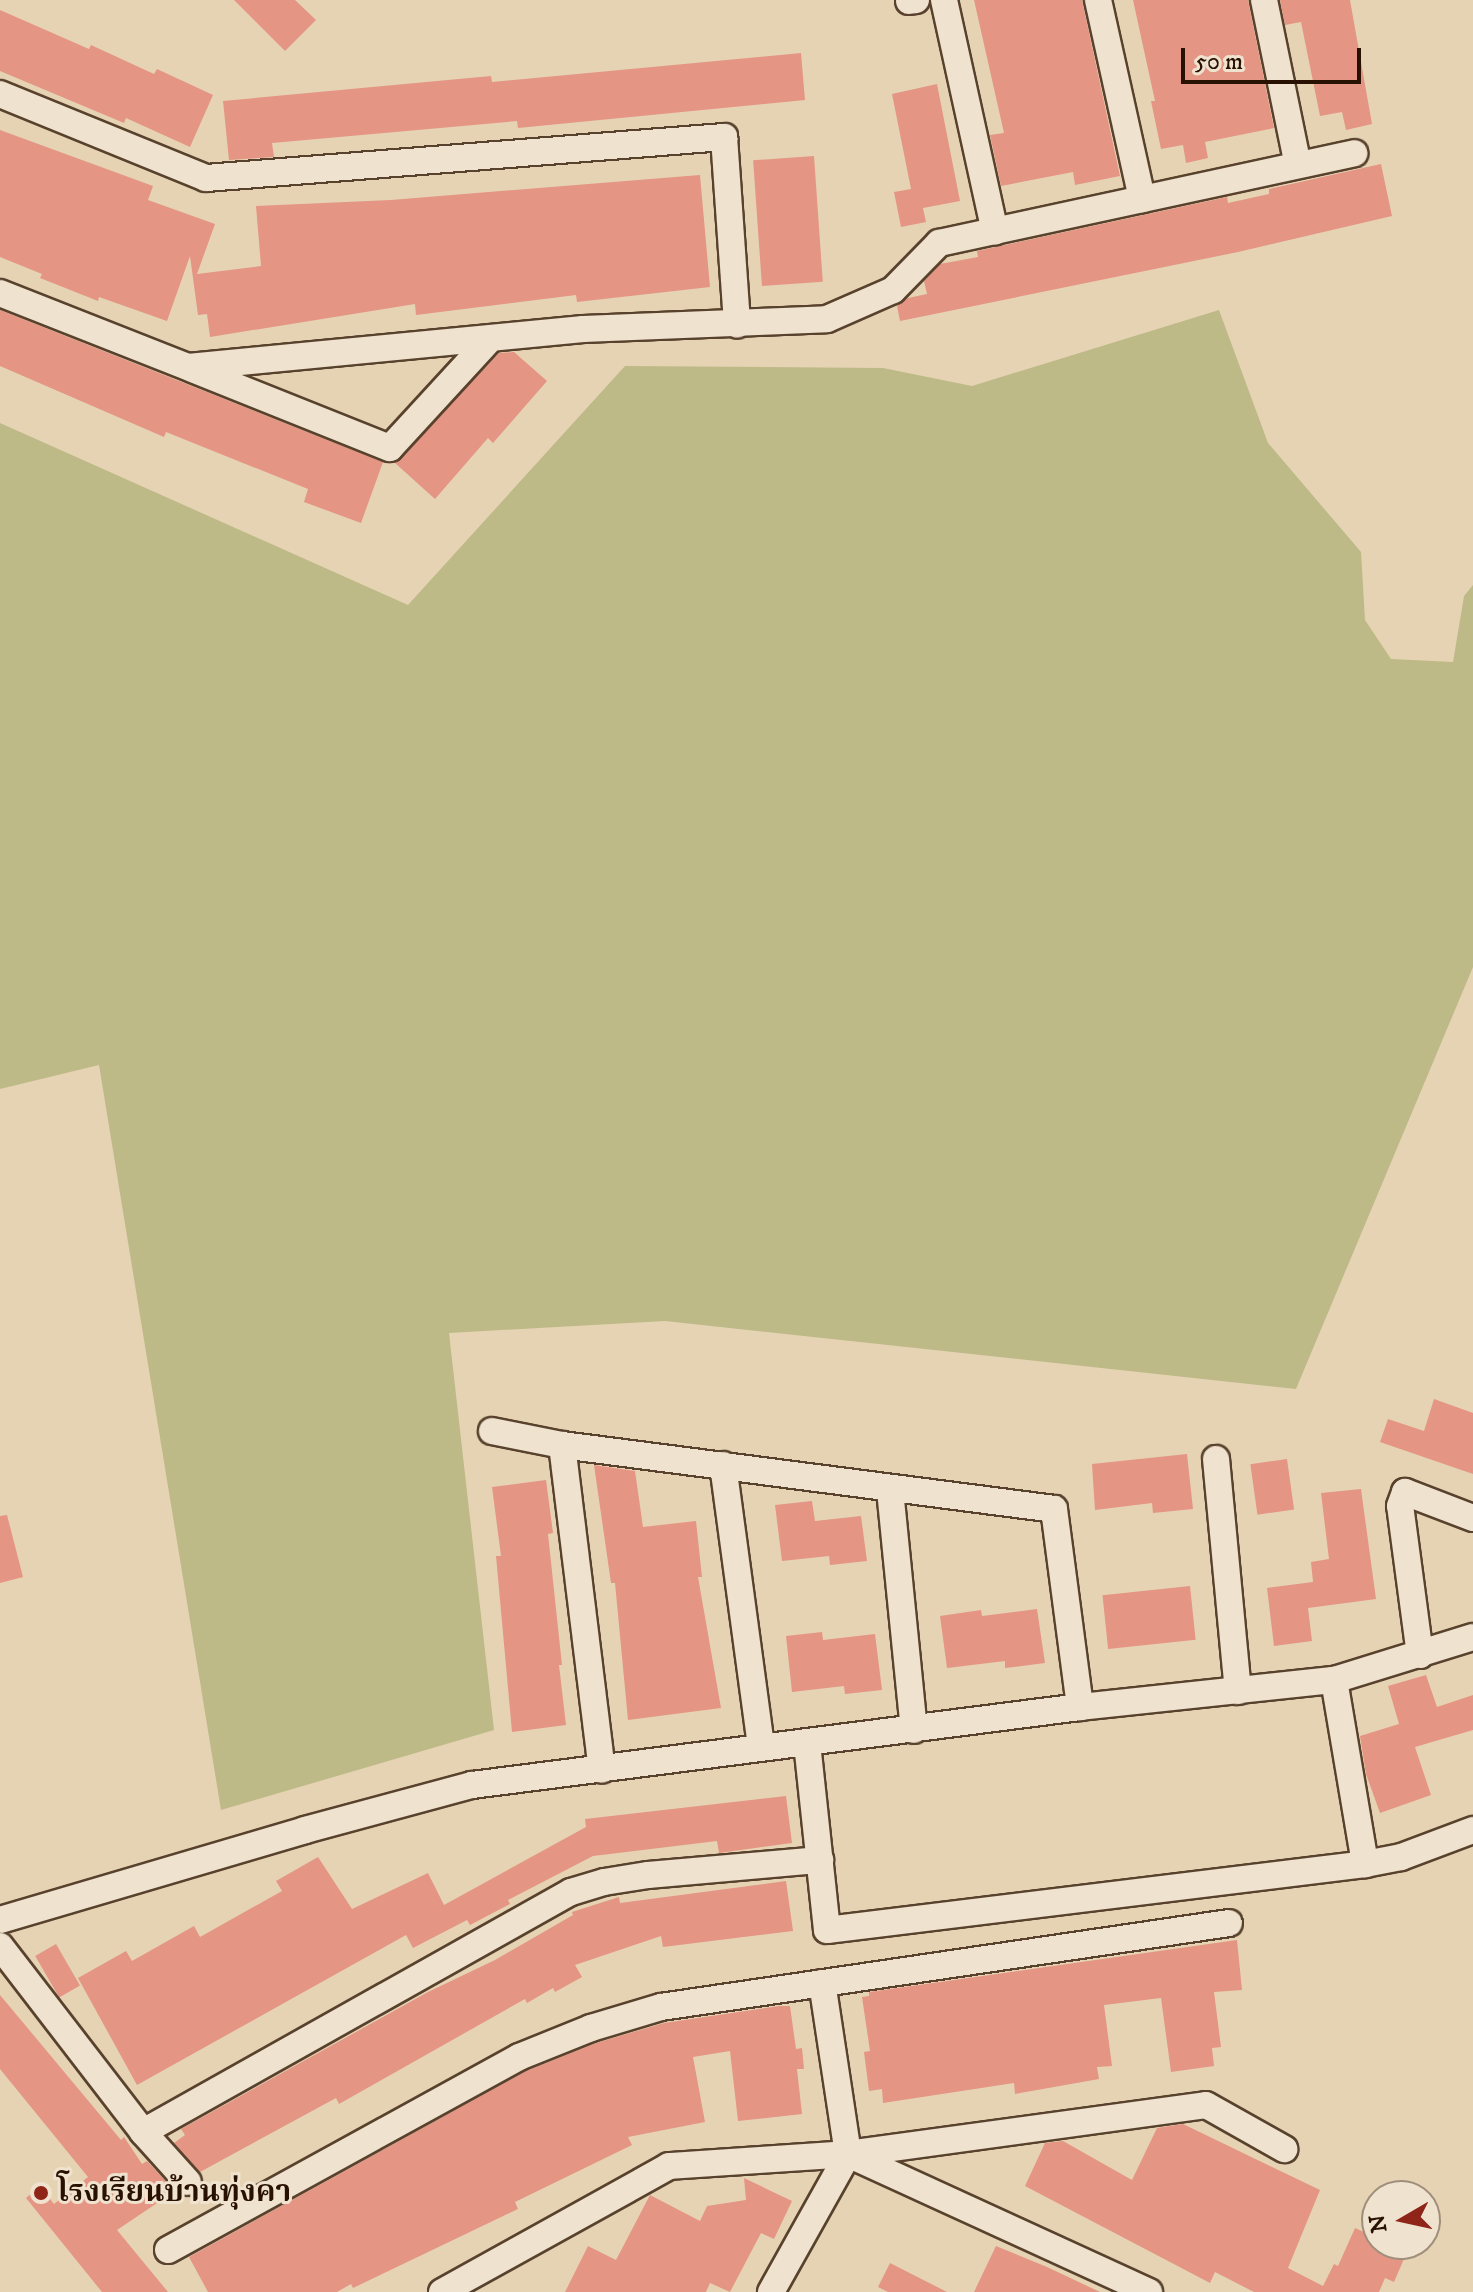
<!DOCTYPE html>
<html>
<head>
<meta charset="utf-8">
<style>
	body { margin:0 }
	#map { position:relative; width:1473px; height:2292px; overflow:hidden; background:#e6d3b4; font-family:"IM FELL DW Pica","Noto Serif Thai",serif }
	div>[style] { position:absolute }
	.green>* { inset:0; background:#bdba87 }
	.building>* { inset:0; background:#e49583; transform-origin:0 0 }
	.roads { filter:drop-shadow(2px 0 #58422d) drop-shadow(-2px 0 #58422d) drop-shadow(0 2px #58422d) drop-shadow(0 -2px #58422d) }
	.minor>* { height:26px; margin:-13px; padding:0 13px; transform-origin:13px; border-radius:13px; background:#efe2ce }
	.dots>* { width:22px; height:22px; translate:-50% -50%; box-sizing:border-box; border:4px solid #efe2ce; border-radius:50% }
	span { translate:-50% -50%; white-space:nowrap; text-align:center; line-height:1.15; -webkit-text-stroke:6px #efe2ce; paint-order:stroke }
	.poi-label { font-size:30px; color:#281100; font-weight:700 }
	.left { translate:0 -50%; text-align:left }
	.north { position:absolute; left:1361px; top:2180px; width:80px; height:80px; box-sizing:border-box; background:#efe2ce; border:2px solid #9f8e7c; border-radius:50%; rotate:261deg; font-size:22px; font-weight:700; line-height:32px; text-align:center; color:#281100 }
	.north::after { content:''; display:block; margin:auto; width:28px; height:36px; background:#8f2418; clip-path:polygon(50% 0,100% 100%,50% 72%,0 100%) }
	.scale { position:absolute; left:1181px; top:48px; width:180px; height:36px; box-sizing:border-box; border:4px solid #281100; border-top:0; padding-left:10px; font-size:24px; line-height:28px; white-space:nowrap; color:#281100; -webkit-text-stroke:6px #efe2ce; paint-order:stroke }
</style>
</head>
<body>
<div id="map">
	<div class="green">
		<i style="clip-path:polygon(1219px 310px,1268px 443px,1361px 552px,1365px 620px,1391px 659px,1453px 662px,1464px 596px,1473px 585px,1473px 967px,1296px 1389px,665px 1321px,449px 1333px,494px 1730px,221px 1810px,99px 1065px,0 1089px,0 423px,408px 605px,625px 366px,883px 368px,972px 386px)"></i>
	</div>
	<div class="building">
		<i style="clip-path:polygon(234px 0,295px 0,316px 20px,285px 51px)"></i>
		<i style="clip-path:polygon(974px 0,1082px 0,1120px 176px,1075px 185px,1073px 172px,1001px 186px,990px 135px,1004px 133px)"></i>
		<i style="clip-path:polygon(1133px 0,1248px 0,1274px 128px,1205px 142px,1208px 158px,1186px 163px,1183px 145px,1161px 149px,1151px 101px,1155px 101px)"></i>
		<i style="clip-path:polygon(1280px 0,1350px 0,1372px 124px,1346px 130px,1342px 112px,1320px 116px,1301px 22px,1285px 25px)"></i>
		<i style="clip-path:polygon(0 10px,89px 49px,91px 45px,154px 74px,157px 69px,213px 95px,190px 147px,126px 118px,124px 123px,0 71px)"></i>
		<i style="clip-path:polygon(801px 53px,805px 100px,518px 128px,517px 121px,272px 143px,274px 157px,229px 160px,223px 101px,491px 76px,492px 82px)"></i>
		<i style="clip-path:polygon(937px 84px,960px 201px,923px 208px,926px 222px,901px 227px,894px 192px,911px 189px,892px 94px)"></i>
		<i style="clip-path:polygon(0 130px,153px 186px,148px 200px,215px 224px,197px 274px,261px 266px,256px 206px,391px 200px,700px 175px,710px 287px,577px 302px,576px 295px,416px 315px,415px 304px,210px 337px,207px 314px,198px 315px,190px 256px,167px 321px,99px 297px,98px 301px,40px 278px,42px 274px,0 257px)"></i>
		<i style="left:814px;top:156px;width:126px;height:61px;rotate:86deg"></i>
		<i style="clip-path:polygon(1381px 164px,1392px 216px,1238px 252px,900px 321px,897px 306px,908px 298px,927px 294px,924px 281px,940px 264px,978px 257px,977px 251px,1227px 197px,1228px 203px,1269px 194px,1269px 189px)"></i>
		<i style="clip-path:polygon(0 310px,383px 462px,361px 523px,304px 502px,308px 489px,166px 432px,164px 437px,0 366px)"></i>
		<i style="clip-path:polygon(514px 352px,547px 381px,493px 443px,488px 438px,435px 499px,395px 463px,499px 353px)"></i>
		<i style="clip-path:polygon(1434px 1399px,1473px 1413px,1473px 1474px,1380px 1442px,1388px 1419px,1424px 1431px)"></i>
		<i style="clip-path:polygon(1187px 1454px,1193px 1509px,1153px 1513px,1152px 1503px,1095px 1510px,1092px 1464px)"></i>
		<i style="left:1287px;top:1459px;width:51px;height:37px;rotate:82deg"></i>
		<i style="clip-path:polygon(594px 1465px,635px 1471px,643px 1527px,696px 1521px,702px 1577px,698px 1577px,721px 1708px,628px 1720px,615px 1583px,611px 1583px)"></i>
		<i style="clip-path:polygon(546px 1480px,553px 1533px,548px 1534px,562px 1665px,559px 1665px,566px 1725px,512px 1732px,496px 1556px,501px 1556px,492px 1487px)"></i>
		<i style="clip-path:polygon(1361px 1489px,1376px 1599px,1308px 1608px,1312px 1641px,1274px 1646px,1267px 1588px,1313px 1582px,1311px 1562px,1329px 1559px,1321px 1493px)"></i>
		<i style="clip-path:polygon(812px 1501px,815px 1521px,861px 1516px,867px 1561px,830px 1565px,829px 1556px,782px 1561px,775px 1505px)"></i>
		<i style="clip-path:polygon(7px 1515px,23px 1577px,0 1583px,0 1516px)"></i>
		<i style="left:1190px;top:1586px;width:54px;height:88px;rotate:84deg"></i>
		<i style="clip-path:polygon(1037px 1609px,1045px 1663px,1005px 1668px,1005px 1661px,947px 1668px,940px 1616px,981px 1610px,982px 1616px)"></i>
		<i style="clip-path:polygon(822px 1632px,823px 1640px,875px 1634px,882px 1690px,845px 1694px,844px 1686px,792px 1692px,786px 1636px)"></i>
		<i style="clip-path:polygon(1426px 1675px,1437px 1707px,1473px 1695px,1473px 1730px,1415px 1747px,1431px 1795px,1380px 1813px,1366px 1774px,1360px 1736px,1399px 1724px,1388px 1686px)"></i>
		<i style="clip-path:polygon(786px 1796px,792px 1843px,719px 1853px,717px 1841px,593px 1856px,508px 1900px,510px 1904px,470px 1925px,467px 1920px,413px 1948px,406px 1935px,137px 2085px,78px 1978px,126px 1951px,132px 1961px,194px 1926px,200px 1937px,282px 1891px,276px 1881px,318px 1857px,352px 1909px,428px 1873px,444px 1905px,586px 1827px,585px 1819px)"></i>
		<i style="clip-path:polygon(786px 1881px,793px 1931px,663px 1947px,661px 1936px,575px 1965px,582px 1977px,555px 1992px,553px 1988px,527px 2003px,525px 1999px,339px 2104px,336px 2098px,200px 2172px,174px 2143px,185px 2135px,181px 2129px,428px 1992px,495px 1960px,573px 1915px,572px 1912px,619px 1897px,620px 1903px)"></i>
		<i style="clip-path:polygon(1237px 1940px,1242px 1990px,1214px 1992px,1221px 2047px,1212px 2048px,1214px 2066px,1171px 2072px,1161px 1998px,1104px 2005px,1112px 2066px,1097px 2067px,1099px 2079px,1015px 2094px,1014px 2083px,883px 2103px,882px 2089px,869px 2091px,864px 2052px,870px 2051px,862px 1997px,869px 1996px,869px 1992px)"></i>
		<i style="left:56px;top:1944px;width:48px;height:24px;rotate:60deg"></i>
		<i style="clip-path:polygon(0 1995px,121px 2140px,124px 2137px,142px 2164px,147px 2161px,175px 2191px,117px 2230px,168px 2292px,102px 2292px,26px 2198px,40px 2186px,54px 2204px,88px 2177px,0 2069px)"></i>
		<i style="clip-path:polygon(779px 2006px,790px 2006px,796px 2049px,802px 2048px,804px 2069px,797px 2069px,802px 2114px,738px 2121px,730px 2051px,693px 2057px,705px 2122px,628px 2137px,632px 2145px,515px 2202px,518px 2209px,353px 2288px,351px 2284px,337px 2292px,208px 2292px,189px 2257px,526px 2071px,596px 2043px,664px 2023px)"></i>
		<i style="clip-path:polygon(1183px 2124px,1320px 2190px,1288px 2268px,1323px 2286px,1334px 2264px,1338px 2266px,1355px 2228px,1377px 2238px,1377px 2244px,1390px 2244px,1407px 2252px,1394px 2282px,1385px 2278px,1379px 2292px,1254px 2292px,1215px 2272px,1210px 2283px,1025px 2186px,1045px 2143px,1063px 2141px,1132px 2180px,1157px 2128px)"></i>
		<i style="clip-path:polygon(744px 2178px,792px 2201px,774px 2239px,761px 2233px,730px 2292px,710px 2283px,706px 2292px,565px 2292px,588px 2246px,616px 2260px,650px 2195px,700px 2221px,707px 2206px,746px 2200px)"></i>
		<i style="clip-path:polygon(996px 2246px,1047px 2267px,1100px 2292px,974px 2292px)"></i>
		<i style="clip-path:polygon(890px 2263px,947px 2292px,888px 2292px,878px 2287px)"></i>
	</div>
	<div class="roads">
		<div class="minor">
			<i style="left:944px;top:0;width:237px;rotate:77.6deg"></i>
			<i style="left:1098px;top:0;width:204px;rotate:77.5deg"></i>
			<i style="left:1264px;top:0;width:168px;rotate:78.4deg"></i>
			<i style="left:909px;top:1px;width:7px;rotate:-8deg"></i>
			<i style="left:0;top:94px;width:222px;rotate:22.2deg"></i>
			<i style="left:206px;top:178px;width:520px;rotate:-4.53deg"></i>
			<i style="left:724px;top:137px;width:188px;rotate:86deg"></i>
			<i style="left:0;top:293px;width:202px;rotate:21.5deg"></i>
			<i style="left:188px;top:367px;width:397px;rotate:-5.5deg"></i>
			<i style="left:583px;top:329px;width:244px;rotate:-2.3deg"></i>
			<i style="left:827px;top:319px;width:72px;rotate:-23.7deg"></i>
			<i style="left:893px;top:290px;width:66px;rotate:-45.6deg"></i>
			<i style="left:939px;top:243px;width:425px;rotate:-12.2deg"></i>
			<i style="left:192px;top:369px;width:213px;rotate:21.8deg"></i>
			<i style="left:390px;top:448px;width:149px;rotate:-47.4deg"></i>
			<i style="left:492px;top:1431px;width:71px;rotate:11.3deg"></i>
			<i style="left:562px;top:1445px;width:496px;rotate:7.4deg"></i>
			<i style="left:1054px;top:1509px;width:200px;rotate:82.5deg"></i>
			<i style="left:562px;top:1445px;width:327px;rotate:83deg"></i>
			<i style="left:1216px;top:1459px;width:233px;rotate:84.6deg"></i>
			<i style="left:723px;top:1465px;width:285px;rotate:82.3deg"></i>
			<i style="left:890px;top:1490px;width:241px;rotate:84.3deg"></i>
			<i style="left:1420px;top:1655px;width:150px;rotate:-97.6deg"></i>
			<i style="left:1400px;top:1506px;width:15px;rotate:-70deg"></i>
			<i style="left:1405px;top:1492px;width:73px;rotate:20.9deg"></i>
			<i style="left:1334px;top:1680px;width:187px;rotate:80.4deg"></i>
			<i style="left:807px;top:1743px;width:188px;rotate:83.9deg"></i>
			<i style="left:827px;top:1930px;width:542px;rotate:-6.99deg"></i>
			<i style="left:1365px;top:1864px;width:37px;rotate:-11deg"></i>
			<i style="left:1401px;top:1857px;width:77px;rotate:-20.6deg"></i>
			<i style="left:0;top:1920px;width:318px;rotate:-16.4deg"></i>
			<i style="left:305px;top:1830px;width:173px;rotate:-15.1deg"></i>
			<i style="left:472px;top:1785px;width:613px;rotate:-7.31deg"></i>
			<i style="left:1080px;top:1707px;width:255px;rotate:-6.1deg"></i>
			<i style="left:1334px;top:1680px;width:145px;rotate:-17.2deg"></i>
			<i style="left:0;top:1946px;width:235px;rotate:52.4deg"></i>
			<i style="left:143px;top:2132px;width:67px;rotate:48deg"></i>
			<i style="left:143px;top:2132px;width:491px;rotate:-29.3deg"></i>
			<i style="left:571px;top:1892px;width:34px;rotate:-17deg"></i>
			<i style="left:604px;top:1882px;width:45px;rotate:-9deg"></i>
			<i style="left:648px;top:1875px;width:173px;rotate:-5deg"></i>
			<i style="left:848px;top:2154px;width:331px;rotate:24.6deg"></i>
			<i style="left:168px;top:2250px;width:401px;rotate:-28.8deg"></i>
			<i style="left:519px;top:2057px;width:78px;rotate:-21.9deg"></i>
			<i style="left:591px;top:2028px;width:73px;rotate:-16.7deg"></i>
			<i style="left:661px;top:2007px;width:574px;rotate:-8.41deg"></i>
			<i style="left:442px;top:2292px;width:260px;rotate:-29deg"></i>
			<i style="left:669px;top:2166px;width:179px;rotate:-3.8deg"></i>
			<i style="left:848px;top:2154px;width:361px;rotate:-7.8deg"></i>
			<i style="left:1206px;top:2105px;width:90px;rotate:29.4deg"></i>
			<i style="left:771px;top:2292px;width:158px;rotate:-60.8deg"></i>
			<i style="left:848px;top:2154px;width:173px;rotate:-98.6deg"></i>
		</div>
	</div>
	<div class="dots">
		<i style="left:41px;top:2193px;background:#8f2418"></i>
	</div>
	<div class="poi-label">
		<span class="left" style="left:57px;top:2193px">โรงเรียนบ้านทุ่งคา</span>
	</div>
	<div class="north">N</div>
	<div class="scale">50 m</div>
</div>
</body>
</html>
